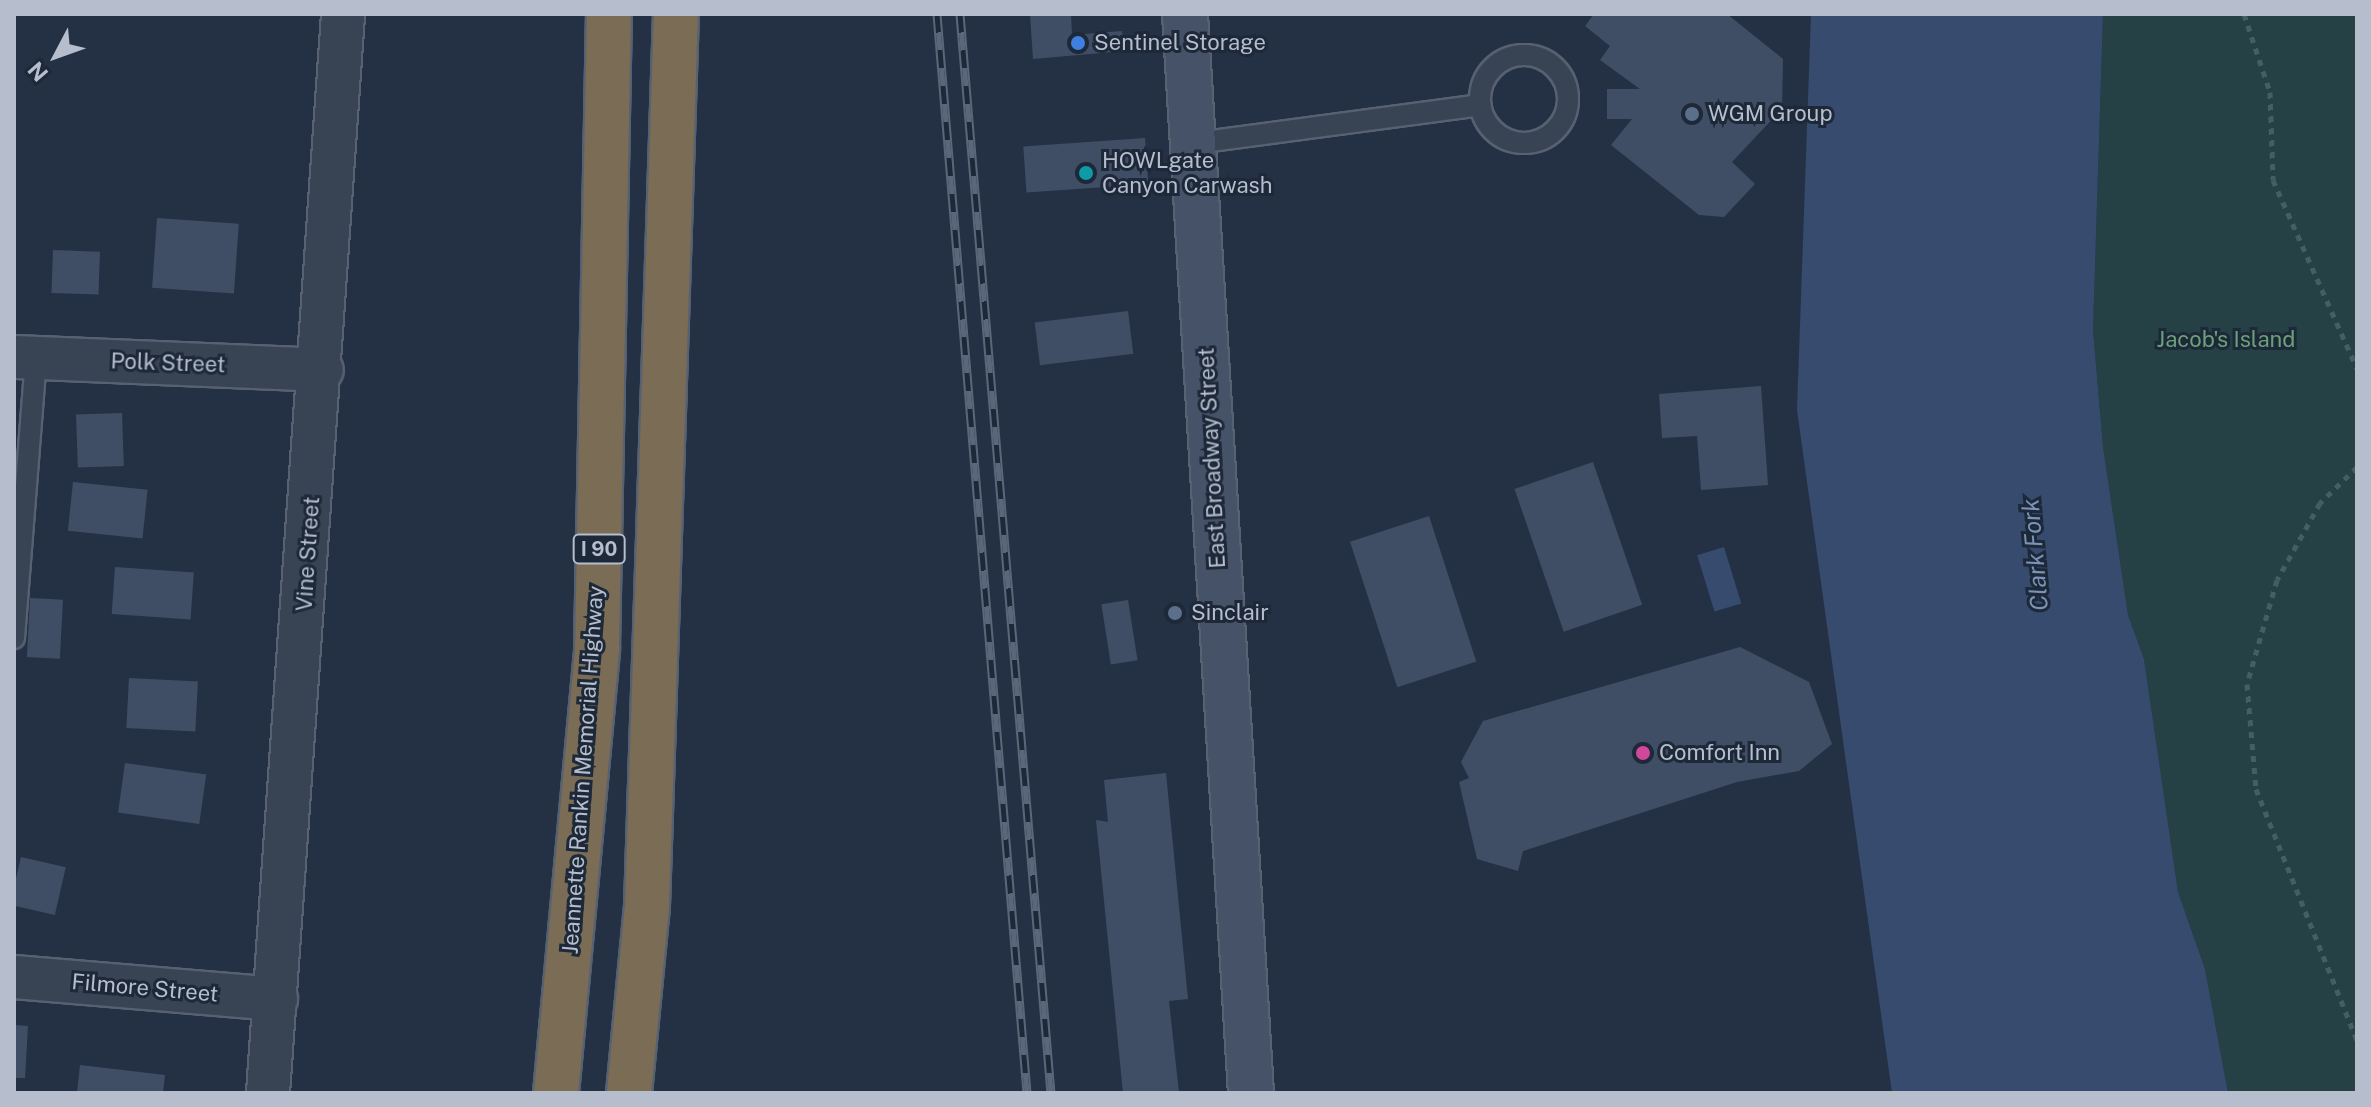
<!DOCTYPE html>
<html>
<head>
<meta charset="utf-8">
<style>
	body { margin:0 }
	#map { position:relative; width:2371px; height:1107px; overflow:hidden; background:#243144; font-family:"Public Sans",sans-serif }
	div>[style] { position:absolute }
	.green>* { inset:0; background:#264145 }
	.water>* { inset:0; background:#364b6d; transform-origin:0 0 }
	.building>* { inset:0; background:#404e65; transform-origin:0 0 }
	.path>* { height:5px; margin-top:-2.5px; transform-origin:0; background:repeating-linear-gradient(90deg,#445e61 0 6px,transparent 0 12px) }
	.roads { filter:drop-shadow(2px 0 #576171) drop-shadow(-2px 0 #576171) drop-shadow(0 2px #576171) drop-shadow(0 -2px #576171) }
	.service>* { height:20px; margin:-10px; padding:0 10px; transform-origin:10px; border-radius:10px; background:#384354 }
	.service>.ring { margin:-10px; padding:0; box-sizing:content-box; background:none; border:20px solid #384354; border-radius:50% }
	.minor>* { height:42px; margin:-21px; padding:0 21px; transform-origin:21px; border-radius:21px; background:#384354 }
	.secondary>* { height:44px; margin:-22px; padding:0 22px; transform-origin:22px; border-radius:22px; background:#465267 }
	.motorway>* { height:44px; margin:-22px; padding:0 22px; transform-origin:22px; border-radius:22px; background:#7a6c55 }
	.rail>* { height:9px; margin-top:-4.5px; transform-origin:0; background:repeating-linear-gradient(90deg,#1d2839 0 18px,#5a677b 0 36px); box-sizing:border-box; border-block:2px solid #5a677b }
	.dots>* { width:22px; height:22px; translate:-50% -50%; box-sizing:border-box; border:4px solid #1d2839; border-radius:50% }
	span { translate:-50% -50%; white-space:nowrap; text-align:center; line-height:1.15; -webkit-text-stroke:6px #1d2839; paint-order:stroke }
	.shield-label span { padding:2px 6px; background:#1d2839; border:2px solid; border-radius:6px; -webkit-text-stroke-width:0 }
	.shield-label { font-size:20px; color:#b6becd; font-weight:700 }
	.poi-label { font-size:22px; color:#b6becd }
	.left { translate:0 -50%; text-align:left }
	.park-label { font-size:22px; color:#6aa178 }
	.street-label { font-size:22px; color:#b6becd }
	.water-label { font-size:24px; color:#7b93b7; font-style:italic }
	.frame { position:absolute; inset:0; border:16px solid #b6becd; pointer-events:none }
	.north { position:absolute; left:16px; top:16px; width:80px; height:80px; -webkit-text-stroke:6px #1d2839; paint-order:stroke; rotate:229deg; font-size:22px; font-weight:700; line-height:32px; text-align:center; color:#b6becd }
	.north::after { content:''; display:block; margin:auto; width:28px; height:36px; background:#b6becd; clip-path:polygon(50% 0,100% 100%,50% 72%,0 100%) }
</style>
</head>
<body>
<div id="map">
	<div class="green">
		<i style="clip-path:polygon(2103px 14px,2357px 14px,2357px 1093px,2228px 1093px,2205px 969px,2178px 892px,2144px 659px,2128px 615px,2103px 447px,2093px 330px)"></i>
	</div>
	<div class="water">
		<i style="clip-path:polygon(1811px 14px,2103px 14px,2093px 330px,2103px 447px,2128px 615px,2144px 659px,2178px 892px,2205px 969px,2228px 1093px,1892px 1093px,1797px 410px)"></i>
		<i style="left:1724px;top:547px;width:59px;height:28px;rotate:73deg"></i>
	</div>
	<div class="building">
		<i style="clip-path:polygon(1030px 14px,1071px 14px,1072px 35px,1122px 31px,1124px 51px,1033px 59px)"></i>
		<i style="clip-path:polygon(1594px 14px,1727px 14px,1783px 59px,1782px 109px,1732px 162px,1755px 184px,1724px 217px,1699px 215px,1611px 145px,1632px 119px,1607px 119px,1607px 89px,1640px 89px,1600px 60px,1610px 46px,1585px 26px)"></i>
		<i style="left:1145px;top:138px;width:46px;height:122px;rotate:86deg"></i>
		<i style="left:157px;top:218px;width:82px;height:70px;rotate:4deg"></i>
		<i style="left:53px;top:250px;width:47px;height:43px;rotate:2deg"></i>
		<i style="left:1128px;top:311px;width:43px;height:94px;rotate:83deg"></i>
		<i style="clip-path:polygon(1761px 386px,1768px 485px,1701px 490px,1697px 436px,1662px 438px,1659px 394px)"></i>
		<i style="left:122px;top:413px;width:53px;height:46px;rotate:88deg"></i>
		<i style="left:1593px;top:462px;width:151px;height:83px;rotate:71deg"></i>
		<i style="left:73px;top:482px;width:75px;height:49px;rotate:6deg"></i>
		<i style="left:1429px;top:516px;width:153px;height:83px;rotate:72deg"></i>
		<i style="left:115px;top:567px;width:79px;height:47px;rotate:4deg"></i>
		<i style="left:30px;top:598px;width:33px;height:59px;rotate:3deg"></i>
		<i style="left:1128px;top:600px;width:61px;height:27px;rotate:81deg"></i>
		<i style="clip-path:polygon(1740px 647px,1809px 682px,1832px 744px,1799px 771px,1737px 782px,1523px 851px,1518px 871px,1477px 859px,1459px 782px,1469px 778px,1461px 762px,1483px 721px)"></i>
		<i style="left:129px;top:678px;width:69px;height:50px;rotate:3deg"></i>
		<i style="left:125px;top:763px;width:82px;height:50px;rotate:8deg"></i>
		<i style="clip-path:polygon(1166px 773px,1188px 999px,1169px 1001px,1179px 1093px,1123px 1093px,1096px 820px,1108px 822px,1104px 780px)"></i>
		<i style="left:21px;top:857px;width:46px;height:49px;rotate:13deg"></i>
		<i style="clip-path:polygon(14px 1025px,28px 1026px,25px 1078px,14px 1078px)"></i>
		<i style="clip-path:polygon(80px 1065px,165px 1075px,163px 1093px,77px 1093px)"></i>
	</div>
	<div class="path">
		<i style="left:2244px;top:14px;width:82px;rotate:71.6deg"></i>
		<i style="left:2270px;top:92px;width:88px;rotate:88deg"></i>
		<i style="left:2273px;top:180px;width:207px;rotate:66deg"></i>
		<i style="left:2357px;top:467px;width:52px;rotate:135.8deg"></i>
		<i style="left:2320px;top:503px;width:88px;rotate:119.2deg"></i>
		<i style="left:2277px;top:580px;width:108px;rotate:106.1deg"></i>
		<i style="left:2247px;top:684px;width:105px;rotate:85.1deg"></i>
		<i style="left:2256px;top:789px;width:271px;rotate:68.1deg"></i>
	</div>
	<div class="roads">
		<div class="service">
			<i class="ring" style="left:1480px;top:55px;width:68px;height:68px"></i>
			<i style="left:1196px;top:143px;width:287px;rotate:-7.6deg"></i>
			<i style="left:14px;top:638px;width:281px;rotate:-85.5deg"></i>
		</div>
		<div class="minor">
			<i style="left:14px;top:357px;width:308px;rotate:2.4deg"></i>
			<i style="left:14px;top:977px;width:263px;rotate:4.8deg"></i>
			<i style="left:268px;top:1093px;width:1082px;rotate:-86.02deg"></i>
		</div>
		<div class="secondary">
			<i style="left:1185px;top:14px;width:1081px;rotate:86.5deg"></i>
		</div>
		<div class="motorway">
			<i style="left:556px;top:1093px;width:447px;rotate:-84.7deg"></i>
			<i style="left:597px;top:648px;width:634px;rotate:-88.92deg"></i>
			<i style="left:629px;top:1093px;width:188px;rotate:-84.5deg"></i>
			<i style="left:647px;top:906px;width:892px;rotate:-88.14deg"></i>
		</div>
	</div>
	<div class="rail">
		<i style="left:937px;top:14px;width:1083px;rotate:85.23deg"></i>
		<i style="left:960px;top:14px;width:1083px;rotate:85.18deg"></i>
	</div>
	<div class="dots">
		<i style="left:1078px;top:43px;background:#3f7fe0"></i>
		<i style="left:1692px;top:114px;background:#5c6f8a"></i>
		<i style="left:1086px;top:173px;background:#0f9aa8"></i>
		<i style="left:1175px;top:613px;background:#5c6f8a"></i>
		<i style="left:1643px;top:753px;background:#d1479c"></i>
	</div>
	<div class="shield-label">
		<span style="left:599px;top:549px">I 90</span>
	</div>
	<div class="poi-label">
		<span class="left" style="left:1094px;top:43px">Sentinel Storage</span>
		<span class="left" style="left:1708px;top:114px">WGM Group</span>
		<span class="left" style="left:1102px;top:173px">HOWLgate<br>Canyon Carwash</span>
		<span class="left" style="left:1191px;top:613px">Sinclair</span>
		<span class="left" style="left:1659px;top:753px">Comfort Inn</span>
	</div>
	<div class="park-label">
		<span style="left:2226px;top:340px">Jacob's Island</span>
	</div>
	<div class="street-label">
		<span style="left:168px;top:363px;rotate:2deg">Polk Street</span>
		<span style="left:1212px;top:458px;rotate:-93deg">East Broadway Street</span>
		<span style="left:308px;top:554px;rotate:-86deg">Vine Street</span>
		<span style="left:583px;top:770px;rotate:-86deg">Jeannette Rankin Memorial Highway</span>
		<span style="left:145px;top:988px;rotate:5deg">Filmore Street</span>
	</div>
	<div class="water-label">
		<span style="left:2035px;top:555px;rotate:-95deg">Clark Fork</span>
	</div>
	<div class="frame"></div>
	<div class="north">N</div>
</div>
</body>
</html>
